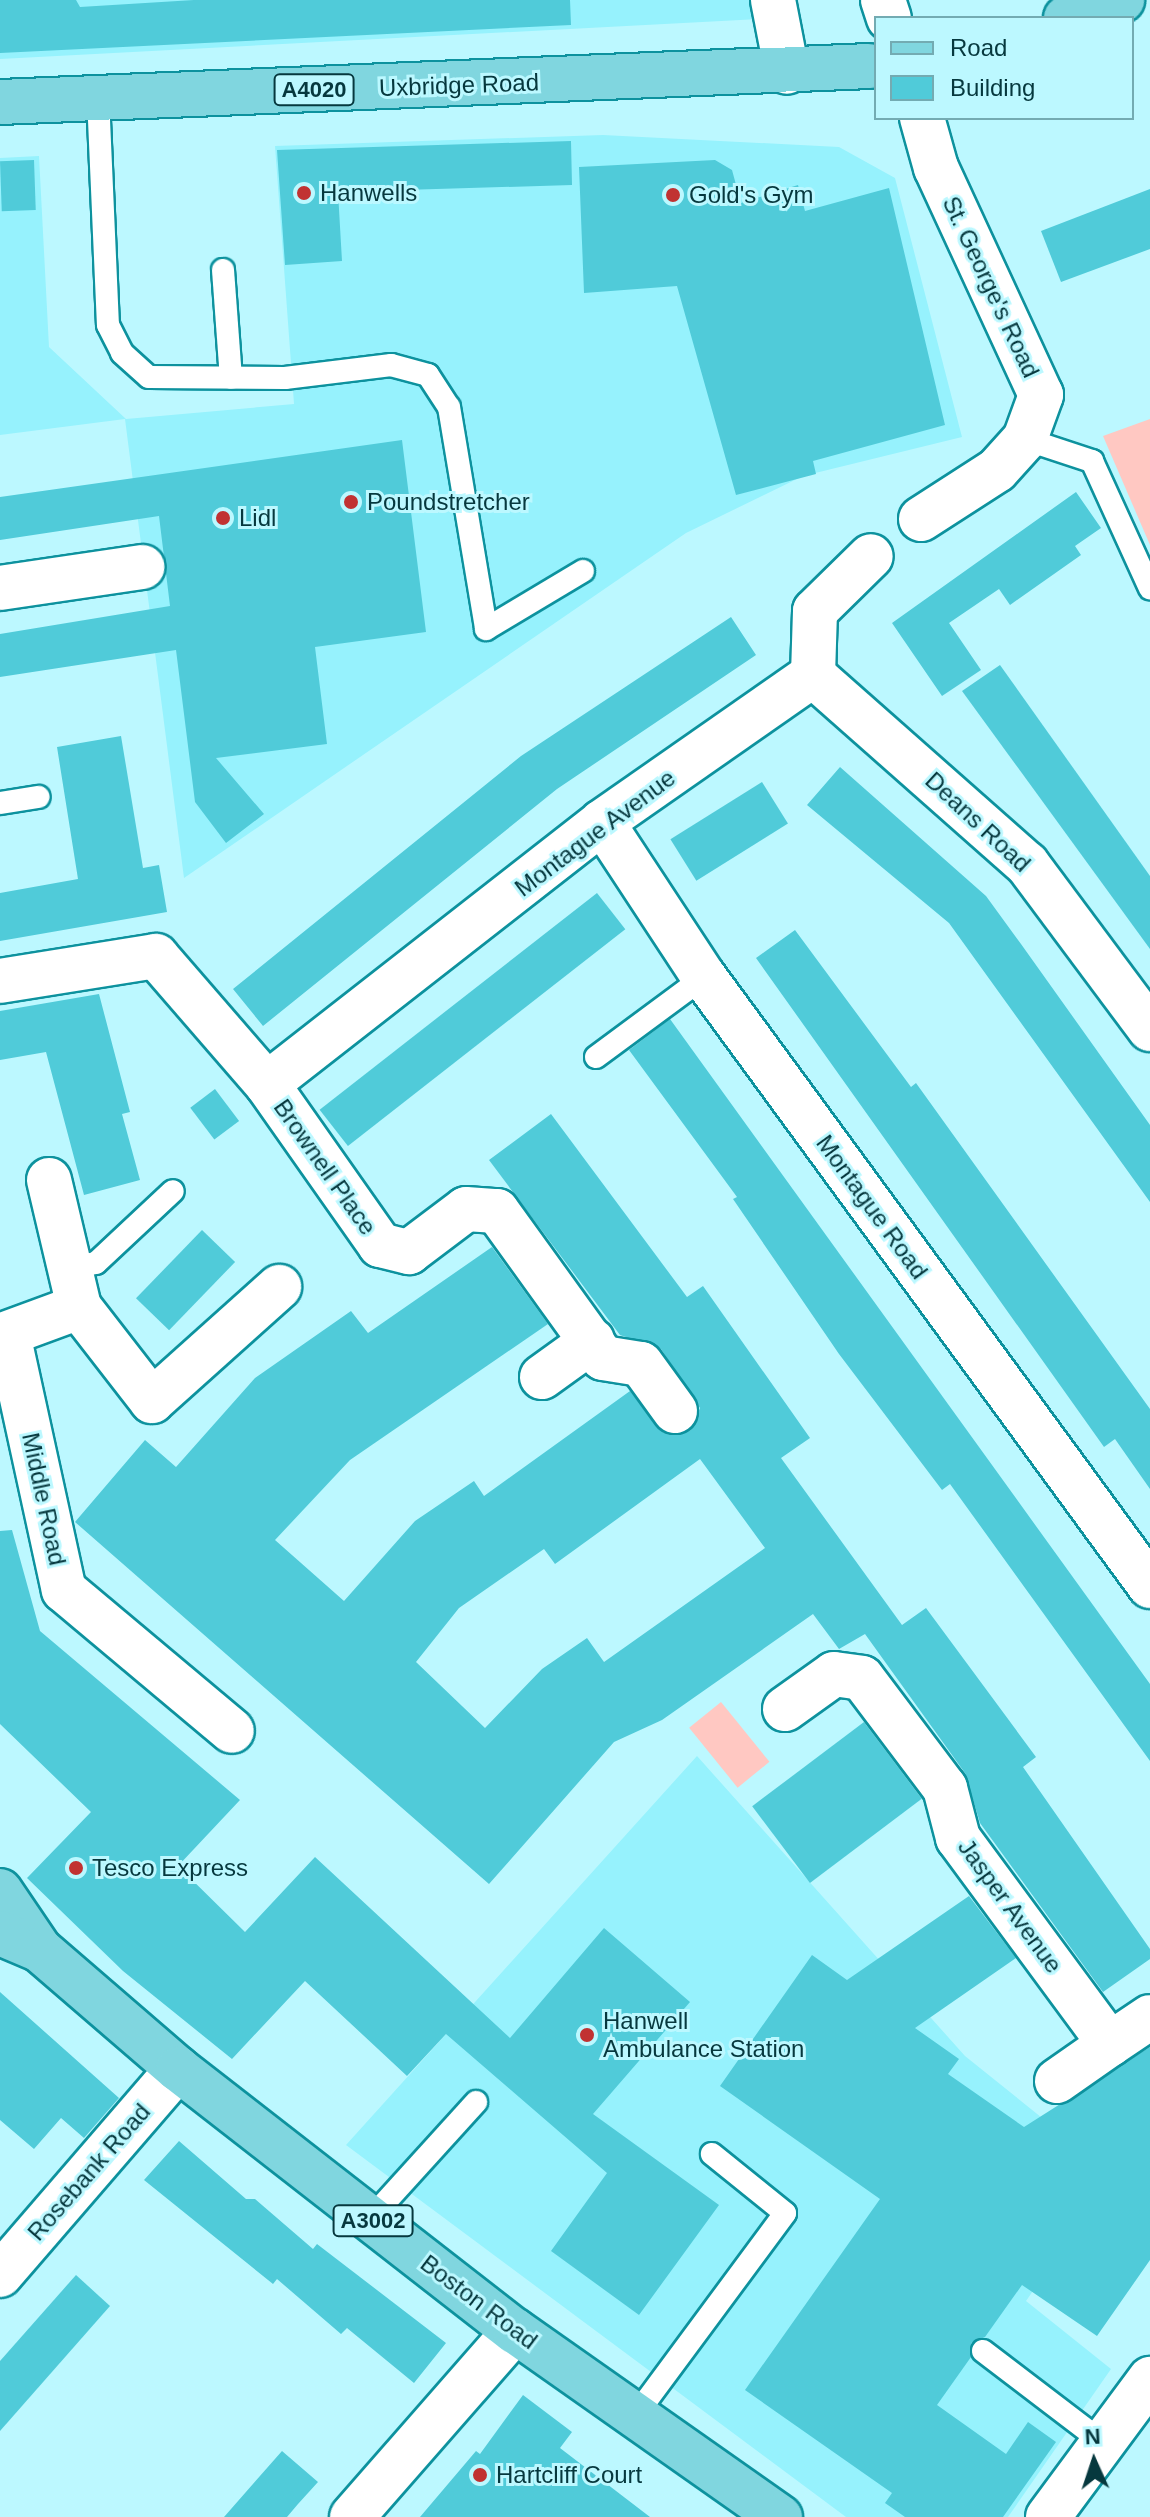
<!DOCTYPE html>
<html>
<head>
<meta charset="utf-8">
<style>
	body { margin:0 }
	#map { position:relative; width:1150px; height:2517px; overflow:hidden; background:#bcf8ff; font-family:Helvetica,sans-serif }
	div>[style] { position:absolute }
	.built>* { inset:0; background:#96f2fd }
	.green>* { inset:0; background:#ffc8c2; transform-origin:0 0 }
	.building>* { inset:0; background:#50cbd9; transform-origin:0 0 }
	.roads { filter:drop-shadow(2px 0 #0d929e) drop-shadow(-2px 0 #0d929e) drop-shadow(0 2px #0d929e) drop-shadow(0 -2px #0d929e) }
	.lane>* { height:22px; margin:-11px; padding:0 11px; transform-origin:11px; border-radius:11px; background:#fff }
	.street>* { height:44px; margin:-22px; padding:0 22px; transform-origin:22px; border-radius:22px; background:#fff }
	.secondary>* { height:44px; margin:-22px; padding:0 22px; transform-origin:22px; border-radius:22px; background:#fff }
	.primary>* { height:44px; margin:-22px; padding:0 22px; transform-origin:22px; border-radius:22px; background:#80d6df }
	.dots>* { width:22px; height:22px; translate:-50% -50%; box-sizing:border-box; border:4px solid #bcf8ff; border-radius:50% }
	span { translate:-50% -50%; white-space:nowrap; text-align:center; line-height:1.15; -webkit-text-stroke:6px #bcf8ff; paint-order:stroke }
	.shield-label span { padding:2px 6px; background:#bcf8ff; border:2px solid; border-radius:6px; -webkit-text-stroke-width:0 }
	.shield-label { font-size:22px; color:#06383e; font-weight:700 }
	.street-label { font-size:24px; color:#06383e }
	.poi-label { font-size:24px; color:#06383e }
	.left { translate:0 -50%; text-align:left }
	.legend { position:absolute; left:874px; top:16px; width:260px; height:104px; box-sizing:border-box; background:#bcf8ff; border:2px solid #73abb2; margin:0; padding:10px 14px; list-style:none; font-size:24px; color:#06383e }
	.legend li { display:flex; align-items:center; gap:16px; height:40px }
	.legend b { width:40px; border:2px solid #73abb2 }
	.north { position:absolute; left:1054px; top:2421px; width:80px; height:80px; -webkit-text-stroke:6px #bcf8ff; paint-order:stroke; rotate:357deg; font-size:22px; font-weight:700; line-height:32px; text-align:center; color:#06383e }
	.north::after { content:''; display:block; margin:auto; width:28px; height:36px; background:#06383e; clip-path:polygon(50% 0,100% 100%,50% 72%,0 100%) }
</style>
</head>
<body>
<div id="map">
	<div class="built">
		<i style="clip-path:polygon(0 0,761px 0,776px 18px,0 59px)"></i>
		<i style="clip-path:polygon(603px 135px,839px 147px,895px 178px,962px 437px,803px 476px,686px 533px,184px 878px,125px 419px,0 435px,0 158px,39px 156px,49px 347px,126px 419px,294px 404px,275px 146px)"></i>
		<i style="clip-path:polygon(697px 1756px,965px 2056px,1113px 2175px,1026px 2301px,1111px 2369px,1008px 2517px,846px 2517px,346px 2145px)"></i>
	</div>
	<div class="green">
		<i style="clip-path:polygon(1150px 419px,1150px 545px,1103px 436px)"></i>
		<i style="left:721px;top:1702px;width:77px;height:41px;rotate:51deg"></i>
	</div>
	<div class="building">
		<i style="clip-path:polygon(0 0,76px 0,80px 7px,194px 0,570px 0,571px 25px,0 53px)"></i>
		<i style="clip-path:polygon(571px 141px,572px 185px,338px 192px,342px 261px,285px 265px,277px 150px)"></i>
		<i style="left:34px;top:160px;width:50px;height:34px;rotate:88deg"></i>
		<i style="clip-path:polygon(715px 160px,732px 170px,741px 203px,798px 185px,805px 211px,889px 188px,945px 425px,813px 461px,816px 474px,736px 495px,677px 286px,584px 293px,579px 167px)"></i>
		<i style="clip-path:polygon(1150px 189px,1150px 249px,1061px 282px,1041px 231px)"></i>
		<i style="clip-path:polygon(402px 440px,426px 632px,315px 647px,327px 744px,216px 758px,264px 814px,226px 843px,195px 802px,176px 650px,0 677px,0 634px,170px 606px,159px 516px,0 540px,0 497px)"></i>
		<i style="clip-path:polygon(1076px 492px,1101px 528px,1075px 546px,1081px 555px,1010px 605px,999px 589px,949px 623px,981px 670px,942px 696px,892px 623px)"></i>
		<i style="clip-path:polygon(731px 617px,756px 655px,557px 789px,263px 1026px,233px 989px,521px 756px)"></i>
		<i style="clip-path:polygon(1000px 665px,1150px 876px,1150px 949px,962px 691px)"></i>
		<i style="clip-path:polygon(121px 736px,143px 868px,159px 865px,167px 912px,0 941px,0 893px,78px 879px,57px 747px)"></i>
		<i style="clip-path:polygon(840px 767px,986px 896px,1021px 944px,1150px 1125px,1150px 1202px,949px 923px,807px 805px)"></i>
		<i style="left:762px;top:782px;width:49px;height:108px;rotate:58deg"></i>
		<i style="left:597px;top:893px;width:46px;height:352px;rotate:52deg"></i>
		<i style="clip-path:polygon(795px 930px,911px 1087px,916px 1083px,1150px 1409px,1150px 1489px,1115px 1439px,1104px 1447px,756px 958px)"></i>
		<i style="clip-path:polygon(99px 994px,130px 1112px,122px 1114px,140px 1180px,84px 1195px,46px 1052px,0 1060px,0 1011px)"></i>
		<i style="clip-path:polygon(670px 1019px,1150px 1684px,1150px 1761px,950px 1484px,942px 1490px,839px 1354px,733px 1199px,737px 1197px,629px 1050px)"></i>
		<i style="left:215px;top:1089px;width:40px;height:31px;rotate:53deg"></i>
		<i style="clip-path:polygon(evenodd,551px 1114px,687px 1297px,703px 1286px,810px 1438px,781px 1458px,902px 1625px,926px 1608px,1036px 1757px,1023px 1767px,1150px 1949px,1150px 1959px,1103px 1992px,980px 1823px,965px 1773px,865px 1634px,839px 1649px,813px 1614px,662px 1720px,614px 1742px,489px 1884px,75px 1522px,145px 1440px,176px 1467px,255px 1378px,351px 1311px,368px 1333px,492px 1247px,548px 1324px,350px 1460px,275px 1540px,344px 1601px,415px 1521px,474px 1481px,484px 1496px,630px 1391px,664px 1433px,690px 1431px,700px 1408px,661px 1349px,620px 1335px,489px 1160px,551px 1114px,700px 1459px,765px 1548px,604px 1662px,587px 1638px,542px 1669px,485px 1728px,416px 1662px,459px 1608px,544px 1549px,555px 1564px,700px 1459px)"></i>
		<i style="left:202px;top:1230px;width:46px;height:95px;rotate:44deg"></i>
		<i style="clip-path:polygon(12px 1530px,40px 1631px,240px 1800px,178px 1866px,245px 1932px,315px 1857px,510px 2038px,604px 1928px,690px 2002px,593px 2114px,719px 2205px,639px 2315px,551px 2251px,607px 2173px,446px 2034px,407px 2076px,305px 1981px,232px 2059px,123px 1971px,27px 1878px,91px 1812px,0 1724px,0 1531px)"></i>
		<i style="left:864px;top:1722px;width:96px;height:140px;rotate:53deg"></i>
		<i style="clip-path:polygon(969px 1896px,1016px 1958px,915px 2028px,959px 2059px,948px 2074px,1024px 2127px,1150px 2047px,1150px 2260px,1097px 2336px,1022px 2285px,985px 2337px,971px 2343px,971px 2357px,937px 2405px,1006px 2454px,1028px 2422px,1056px 2442px,1003px 2517px,905px 2517px,885px 2503px,892px 2493px,745px 2390px,880px 2199px,720px 2086px,812px 1955px,847px 1980px)"></i>
		<i style="clip-path:polygon(0 1992px,119px 2098px,84px 2138px,61px 2118px,34px 2149px,0 2120px)"></i>
		<i style="clip-path:polygon(179px 2141px,246px 2199px,255px 2199px,313px 2249px,317px 2244px,446px 2343px,414px 2383px,347px 2328px,341px 2334px,277px 2279px,273px 2284px,144px 2180px)"></i>
		<i style="clip-path:polygon(76px 2275px,110px 2306px,0 2431px,0 2361px)"></i>
		<i style="clip-path:polygon(523px 2395px,572px 2432px,560px 2448px,650px 2517px,420px 2517px,476px 2451px,480px 2454px)"></i>
		<i style="clip-path:polygon(282px 2451px,318px 2482px,298px 2504px,287px 2517px,224px 2517px)"></i>
	</div>
	<div class="roads">
		<div class="lane">
			<i style="left:98px;top:97px;width:228px;rotate:87.5deg"></i>
			<i style="left:108px;top:325px;width:31px;rotate:63deg"></i>
			<i style="left:122px;top:353px;width:36px;rotate:42deg"></i>
			<i style="left:149px;top:377px;width:136px;rotate:0.4deg"></i>
			<i style="left:285px;top:378px;width:107px;rotate:-7deg"></i>
			<i style="left:391px;top:365px;width:38px;rotate:15deg"></i>
			<i style="left:428px;top:375px;width:38px;rotate:57deg"></i>
			<i style="left:449px;top:407px;width:225px;rotate:80.5deg"></i>
			<i style="left:486px;top:629px;width:113px;rotate:-30.9deg"></i>
			<i style="left:223px;top:270px;width:108px;rotate:85.8deg"></i>
			<i style="left:1025px;top:439px;width:71px;rotate:18.2deg"></i>
			<i style="left:1092px;top:461px;width:140px;rotate:65.5deg"></i>
			<i style="left:0;top:803px;width:39px;rotate:-9deg"></i>
			<i style="left:596px;top:1057px;width:134px;rotate:-36.5deg"></i>
			<i style="left:70px;top:1268px;width:26px;rotate:-11deg"></i>
			<i style="left:96px;top:1263px;width:105px;rotate:-43.1deg"></i>
			<i style="left:370px;top:2219px;width:158px;rotate:-47.8deg"></i>
			<i style="left:983px;top:2351px;width:148px;rotate:37.3deg"></i>
			<i style="left:635px;top:2416px;width:252px;rotate:-53.5deg"></i>
			<i style="left:785px;top:2213px;width:94px;rotate:-141.1deg"></i>
		</div>
		<div class="street">
			<i style="left:773px;top:0;width:73px;rotate:79deg"></i>
			<i style="left:921px;top:519px;width:90px;rotate:-32.8deg"></i>
			<i style="left:997px;top:470px;width:42px;rotate:-47.9deg"></i>
			<i style="left:1025px;top:439px;width:47px;rotate:-70deg"></i>
			<i style="left:1041px;top:395px;width:250px;rotate:-114.8deg"></i>
			<i style="left:936px;top:168px;width:52px;rotate:-105.6deg"></i>
			<i style="left:0;top:588px;width:144px;rotate:-8.4deg"></i>
			<i style="left:813px;top:675px;width:286px;rotate:41.5deg"></i>
			<i style="left:1027px;top:864px;width:206px;rotate:53.3deg"></i>
			<i style="left:813px;top:675px;width:64px;rotate:-88.2deg"></i>
			<i style="left:815px;top:611px;width:78px;rotate:-44.5deg"></i>
			<i style="left:602px;top:822px;width:186px;rotate:56.7deg"></i>
			<i style="left:704px;top:977px;width:755px;rotate:53.78deg"></i>
			<i style="left:0;top:981px;width:158px;rotate:-9.1deg"></i>
			<i style="left:156px;top:956px;width:169px;rotate:49.1deg"></i>
			<i style="left:267px;top:1084px;width:197px;rotate:54.9deg"></i>
			<i style="left:380px;top:1245px;width:30px;rotate:14deg"></i>
			<i style="left:409px;top:1252px;width:71px;rotate:-37deg"></i>
			<i style="left:466px;top:1209px;width:31px;rotate:4deg"></i>
			<i style="left:497px;top:1211px;width:181px;rotate:54.2deg"></i>
			<i style="left:603px;top:1358px;width:38px;rotate:9deg"></i>
			<i style="left:641px;top:1364px;width:58px;rotate:54.1deg"></i>
			<i style="left:267px;top:1084px;width:425px;rotate:-38deg"></i>
			<i style="left:602px;top:822px;width:257px;rotate:-34.9deg"></i>
			<i style="left:49px;top:1180px;width:130px;rotate:76.7deg"></i>
			<i style="left:79px;top:1307px;width:119px;rotate:52.2deg"></i>
			<i style="left:152px;top:1401px;width:171px;rotate:-41.9deg"></i>
			<i style="left:8px;top:1334px;width:262px;rotate:77.7deg"></i>
			<i style="left:64px;top:1590px;width:219px;rotate:40deg"></i>
			<i style="left:0;top:1336px;width:84px;rotate:-20.2deg"></i>
			<i style="left:542px;top:1377px;width:62px;rotate:-35.8deg"></i>
			<i style="left:785px;top:1709px;width:60px;rotate:-35.5deg"></i>
			<i style="left:834px;top:1674px;width:28px;rotate:8deg"></i>
			<i style="left:862px;top:1678px;width:138px;rotate:53deg"></i>
			<i style="left:945px;top:1788px;width:52px;rotate:75.4deg"></i>
			<i style="left:958px;top:1838px;width:256px;rotate:53.6deg"></i>
			<i style="left:1110px;top:2044px;width:48px;rotate:-34deg"></i>
			<i style="left:1057px;top:2081px;width:65px;rotate:-34.9deg"></i>
			<i style="left:0;top:2275px;width:272px;rotate:-49.2deg"></i>
			<i style="left:352px;top:2517px;width:247px;rotate:-48.8deg"></i>
			<i style="left:1048px;top:2517px;width:172px;rotate:-53.5deg"></i>
		</div>
		<div class="secondary">
			<i style="left:883px;top:0;width:19px;rotate:72deg"></i>
		</div>
		<div class="primary">
			<i style="left:1066px;top:18px;width:59px;rotate:-17.8deg"></i>
			<i style="left:0;top:102px;width:870px;rotate:-2.37deg"></i>
			<i style="left:0;top:1891px;width:71px;rotate:55.9deg"></i>
			<i style="left:0;top:1933px;width:43px;rotate:23deg"></i>
			<i style="left:40px;top:1950px;width:182px;rotate:40.8deg"></i>
			<i style="left:178px;top:2069px;width:427px;rotate:37.9deg"></i>
			<i style="left:515px;top:2331px;width:324px;rotate:35.1deg"></i>
		</div>
	</div>
	<div class="dots">
		<i style="left:304px;top:193px;background:#c13232"></i>
		<i style="left:673px;top:195px;background:#c13232"></i>
		<i style="left:351px;top:502px;background:#c13232"></i>
		<i style="left:223px;top:518px;background:#c13232"></i>
		<i style="left:76px;top:1868px;background:#c13232"></i>
		<i style="left:587px;top:2035px;background:#c13232"></i>
		<i style="left:480px;top:2475px;background:#c13232"></i>
	</div>
	<div class="shield-label">
		<span style="left:314px;top:90px">A4020</span>
		<span style="left:373px;top:2221px">A3002</span>
	</div>
	<div class="street-label">
		<span style="left:459px;top:85px;rotate:-2deg">Uxbridge Road</span>
		<span style="left:991px;top:287px;rotate:65deg">St. George's Road</span>
		<span style="left:978px;top:822px;rotate:43deg">Deans Road</span>
		<span style="left:595px;top:833px;rotate:-37deg">Montague Avenue</span>
		<span style="left:325px;top:1167px;rotate:55deg">Brownell Place</span>
		<span style="left:872px;top:1207px;rotate:54deg">Montague Road</span>
		<span style="left:44px;top:1499px;rotate:78deg">Middle Road</span>
		<span style="left:1010px;top:1906px;rotate:54deg">Jasper Avenue</span>
		<span style="left:89px;top:2172px;rotate:-49deg">Rosebank Road</span>
		<span style="left:479px;top:2302px;rotate:37deg">Boston Road</span>
	</div>
	<div class="poi-label">
		<span class="left" style="left:320px;top:193px">Hanwells</span>
		<span class="left" style="left:689px;top:195px">Gold's Gym</span>
		<span class="left" style="left:367px;top:502px">Poundstretcher</span>
		<span class="left" style="left:239px;top:518px">Lidl</span>
		<span class="left" style="left:92px;top:1868px">Tesco Express</span>
		<span class="left" style="left:603px;top:2035px">Hanwell<br>Ambulance Station</span>
		<span class="left" style="left:496px;top:2475px">Hartcliff Court</span>
	</div>
	<ul class="legend">
	<li><b style="height:10px;background:#80d6df"></b>Road</li>
	<li><b style="height:22px;background:#50cbd9"></b>Building</li>
	</ul>
	<div class="north">N</div>
</div>
</body>
</html>
